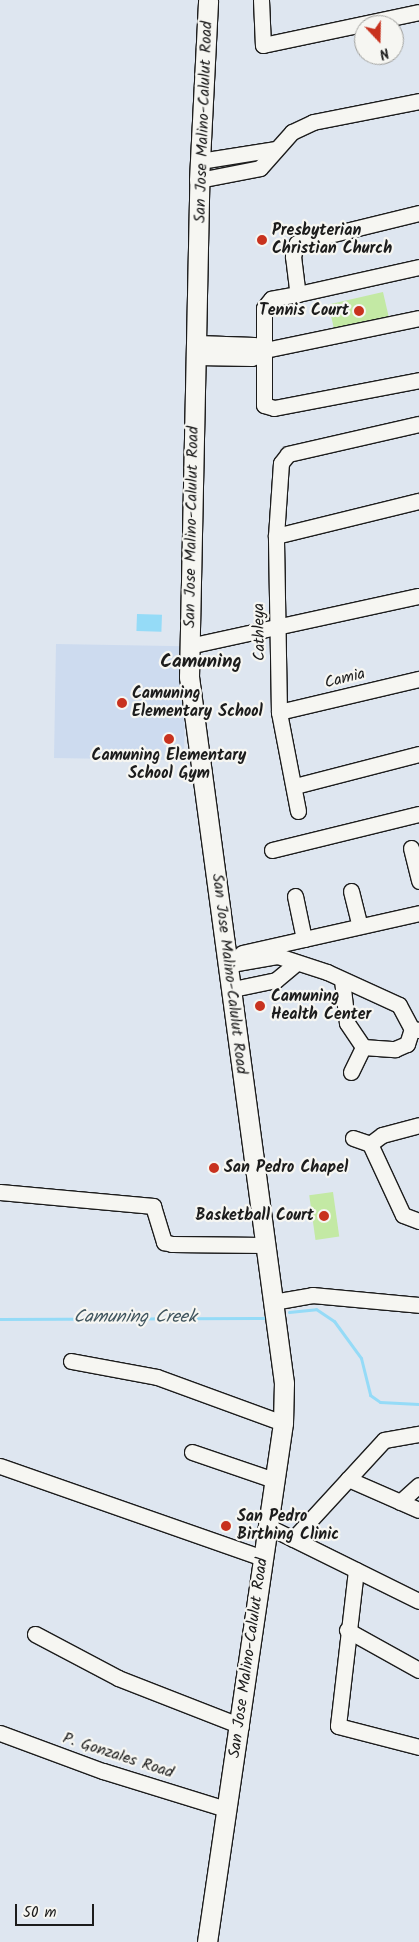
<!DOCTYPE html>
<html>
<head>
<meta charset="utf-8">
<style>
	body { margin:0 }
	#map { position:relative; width:419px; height:1942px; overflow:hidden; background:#dee6f0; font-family:Kalam,sans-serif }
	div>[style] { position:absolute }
	.built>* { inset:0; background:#cddbef; transform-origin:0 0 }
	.green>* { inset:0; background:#c3e9a4; transform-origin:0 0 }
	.water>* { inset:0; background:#95dbf7; transform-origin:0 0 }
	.stream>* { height:3px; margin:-1.5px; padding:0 1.5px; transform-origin:1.5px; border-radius:1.5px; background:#95dbf7 }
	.roads { filter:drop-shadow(1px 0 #1c1c1c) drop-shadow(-1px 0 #1c1c1c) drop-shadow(0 1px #1c1c1c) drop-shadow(0 -1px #1c1c1c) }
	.minor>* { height:15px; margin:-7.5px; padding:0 7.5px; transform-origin:7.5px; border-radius:7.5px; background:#f6f6f2 }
	.major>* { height:19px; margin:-9.5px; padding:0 9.5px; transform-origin:9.5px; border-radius:9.5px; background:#f6f6f2 }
	.dots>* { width:14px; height:14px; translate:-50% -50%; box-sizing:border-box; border:2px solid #f6f6f2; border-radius:50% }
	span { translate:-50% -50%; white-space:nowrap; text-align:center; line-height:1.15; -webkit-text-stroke:4.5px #f6f6f2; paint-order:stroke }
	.street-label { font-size:16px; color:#1c1c1c }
	.poi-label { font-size:16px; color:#1c1c1c; font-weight:700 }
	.left { translate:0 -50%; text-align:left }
	.right { translate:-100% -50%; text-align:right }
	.water-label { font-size:18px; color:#40555e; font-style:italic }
	.quarter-label { font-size:19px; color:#1c1c1c; font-weight:700 }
	.north { position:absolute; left:354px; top:15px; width:50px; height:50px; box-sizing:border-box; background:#f6f6f2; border:1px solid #9f9f9c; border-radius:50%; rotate:159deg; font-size:14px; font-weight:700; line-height:20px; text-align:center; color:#1c1c1c }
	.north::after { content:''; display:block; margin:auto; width:18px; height:22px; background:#c8321e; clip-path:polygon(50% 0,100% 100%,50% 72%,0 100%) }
	.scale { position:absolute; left:15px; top:1904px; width:79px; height:22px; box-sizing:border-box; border:2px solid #1c1c1c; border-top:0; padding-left:6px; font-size:15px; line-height:18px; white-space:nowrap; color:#1c1c1c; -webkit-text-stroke:4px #f6f6f2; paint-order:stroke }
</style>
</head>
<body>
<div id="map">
	<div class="built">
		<i style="left:56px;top:644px;width:130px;height:114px;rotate:1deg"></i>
	</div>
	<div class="green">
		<i style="left:383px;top:292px;width:27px;height:56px;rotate:77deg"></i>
		<i style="left:333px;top:1192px;width:45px;height:24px;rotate:82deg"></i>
	</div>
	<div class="water">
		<i style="left:137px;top:614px;width:25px;height:17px;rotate:2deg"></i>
	</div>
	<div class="stream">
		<i style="left:289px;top:1312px;width:27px;rotate:-6deg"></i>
		<i style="left:316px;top:1309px;width:22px;rotate:34deg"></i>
		<i style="left:334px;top:1321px;width:46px;rotate:53.9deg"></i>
		<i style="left:361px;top:1358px;width:38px;rotate:76deg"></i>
		<i style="left:370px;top:1395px;width:12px;rotate:35deg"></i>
		<i style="left:380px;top:1402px;width:39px;rotate:3deg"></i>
		<i style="left:0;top:1319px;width:268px;rotate:-0.2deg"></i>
	</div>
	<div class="roads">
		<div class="minor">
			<i style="left:261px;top:0;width:45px;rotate:87.5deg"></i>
			<i style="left:263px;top:45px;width:159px;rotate:-11.9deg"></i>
			<i style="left:200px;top:161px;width:77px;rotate:-9deg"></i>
			<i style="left:199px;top:180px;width:62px;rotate:-11.1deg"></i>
			<i style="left:260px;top:168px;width:48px;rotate:-48.4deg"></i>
			<i style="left:292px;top:132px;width:23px;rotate:-25deg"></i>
			<i style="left:313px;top:122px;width:108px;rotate:-11.2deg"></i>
			<i style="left:419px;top:213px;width:126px;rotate:166.2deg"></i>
			<i style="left:297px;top:243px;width:14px;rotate:107deg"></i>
			<i style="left:293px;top:256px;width:38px;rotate:83deg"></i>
			<i style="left:298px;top:294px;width:27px;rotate:170deg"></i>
			<i style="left:271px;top:299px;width:11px;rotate:128deg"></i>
			<i style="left:264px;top:308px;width:97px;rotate:90deg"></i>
			<i style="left:264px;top:405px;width:10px;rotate:17deg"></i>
			<i style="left:274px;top:408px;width:148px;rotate:-10.9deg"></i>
			<i style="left:298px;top:294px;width:124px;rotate:-12.6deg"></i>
			<i style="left:197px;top:343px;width:57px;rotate:2deg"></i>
			<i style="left:254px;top:345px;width:12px;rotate:24deg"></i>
			<i style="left:197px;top:357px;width:55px;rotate:1deg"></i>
			<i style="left:252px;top:358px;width:15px;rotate:-32deg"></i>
			<i style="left:265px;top:350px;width:157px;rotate:-11.7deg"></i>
			<i style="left:276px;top:536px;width:147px;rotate:-13.8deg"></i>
			<i style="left:189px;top:646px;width:235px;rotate:-12.3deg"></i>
			<i style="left:279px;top:712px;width:144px;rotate:-13.3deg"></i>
			<i style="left:295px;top:786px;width:128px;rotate:-14.5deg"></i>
			<i style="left:298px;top:811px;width:101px;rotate:-100.9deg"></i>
			<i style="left:279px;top:712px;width:176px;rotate:-91deg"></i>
			<i style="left:276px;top:536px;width:73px;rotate:-86.1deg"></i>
			<i style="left:281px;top:463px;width:11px;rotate:-52deg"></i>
			<i style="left:288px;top:454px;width:134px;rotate:-12.9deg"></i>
			<i style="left:411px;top:848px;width:34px;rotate:76deg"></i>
			<i style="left:272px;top:850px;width:151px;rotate:-13.8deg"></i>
			<i style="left:351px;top:891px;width:36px;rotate:76deg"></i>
			<i style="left:295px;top:896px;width:44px;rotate:78.2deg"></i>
			<i style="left:242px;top:953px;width:181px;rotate:-12.7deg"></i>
			<i style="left:231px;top:964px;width:48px;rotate:-9.7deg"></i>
			<i style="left:278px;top:956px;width:52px;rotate:18.1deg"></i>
			<i style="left:327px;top:972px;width:79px;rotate:24.6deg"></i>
			<i style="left:399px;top:1005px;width:27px;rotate:62deg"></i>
			<i style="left:412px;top:1029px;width:7px;rotate:8deg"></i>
			<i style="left:342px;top:980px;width:43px;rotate:83.4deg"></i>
			<i style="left:347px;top:1023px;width:29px;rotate:56deg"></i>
			<i style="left:363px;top:1047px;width:32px;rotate:4deg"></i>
			<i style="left:395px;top:1049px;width:13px;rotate:-23deg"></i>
			<i style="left:407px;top:1044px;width:16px;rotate:-72deg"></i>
			<i style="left:233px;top:989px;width:44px;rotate:-11.8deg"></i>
			<i style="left:276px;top:980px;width:25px;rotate:-40deg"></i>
			<i style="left:351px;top:1072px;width:28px;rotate:-64deg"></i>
			<i style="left:353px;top:1138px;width:18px;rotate:19deg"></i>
			<i style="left:370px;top:1144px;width:78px;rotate:65.1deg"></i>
			<i style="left:403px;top:1215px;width:17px;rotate:21deg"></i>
			<i style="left:370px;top:1144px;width:15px;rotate:-37deg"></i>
			<i style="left:382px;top:1135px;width:38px;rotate:-15deg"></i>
			<i style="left:0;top:1192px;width:154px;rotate:5.2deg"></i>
			<i style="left:153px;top:1206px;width:38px;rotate:73deg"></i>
			<i style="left:164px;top:1242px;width:8px;rotate:14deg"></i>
			<i style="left:172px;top:1244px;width:92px;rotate:0.6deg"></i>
			<i style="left:273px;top:1302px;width:40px;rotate:-10deg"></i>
			<i style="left:312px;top:1295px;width:107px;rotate:5.3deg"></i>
			<i style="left:71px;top:1361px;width:87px;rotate:10.5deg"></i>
			<i style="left:157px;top:1377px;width:134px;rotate:20.1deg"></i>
			<i style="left:192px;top:1452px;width:87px;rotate:18.9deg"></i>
			<i style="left:0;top:1466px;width:278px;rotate:19.3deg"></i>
			<i style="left:348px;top:1479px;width:77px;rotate:23.6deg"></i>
			<i style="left:400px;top:1502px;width:25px;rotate:-42deg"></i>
			<i style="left:267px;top:1526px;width:169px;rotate:26.3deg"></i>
			<i style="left:293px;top:1539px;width:134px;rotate:-47.4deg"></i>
			<i style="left:384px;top:1440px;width:36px;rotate:-10deg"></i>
			<i style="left:356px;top:1570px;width:157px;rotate:96.6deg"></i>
			<i style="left:338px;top:1726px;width:84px;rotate:14.5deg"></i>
			<i style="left:347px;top:1630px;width:82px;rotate:29.1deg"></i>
			<i style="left:35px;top:1634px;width:94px;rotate:27.9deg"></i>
			<i style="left:118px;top:1678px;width:132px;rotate:21.3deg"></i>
			<i style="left:0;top:1733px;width:110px;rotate:20.3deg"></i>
			<i style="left:103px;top:1771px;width:129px;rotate:17.2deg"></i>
		</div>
		<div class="major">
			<i style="left:207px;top:1942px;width:525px;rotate:-81.67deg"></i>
			<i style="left:283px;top:1423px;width:40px;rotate:-88.6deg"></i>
			<i style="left:284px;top:1383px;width:712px;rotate:-97.66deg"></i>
			<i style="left:189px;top:677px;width:497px;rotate:-88.8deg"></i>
			<i style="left:199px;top:180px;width:180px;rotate:-87.1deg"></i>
		</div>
	</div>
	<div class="dots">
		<i style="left:262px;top:240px;background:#c8321e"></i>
		<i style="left:359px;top:311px;background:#c8321e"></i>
		<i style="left:122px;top:703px;background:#c8321e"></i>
		<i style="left:169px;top:739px;background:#c8321e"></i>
		<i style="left:260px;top:1006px;background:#c8321e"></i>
		<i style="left:214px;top:1168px;background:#c8321e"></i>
		<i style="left:324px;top:1216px;background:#c8321e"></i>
		<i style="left:226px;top:1526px;background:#c8321e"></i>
	</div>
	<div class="street-label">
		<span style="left:204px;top:122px;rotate:-88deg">San Jose Malino-Calulut Road</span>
		<span style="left:192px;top:527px;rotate:-89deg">San Jose Malino-Calulut Road</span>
		<span style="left:260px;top:632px;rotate:-91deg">Cathleya</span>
		<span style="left:345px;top:679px;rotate:-14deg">Camia</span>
		<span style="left:229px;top:974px;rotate:83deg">San Jose Malino-Calulut Road</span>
		<span style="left:249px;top:1658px;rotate:-82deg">San Jose Malino-Calulut Road</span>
		<span style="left:118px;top:1756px;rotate:18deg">P. Gonzales Road</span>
	</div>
	<div class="poi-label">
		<span class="left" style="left:272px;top:240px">Presbyterian<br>Christian Church</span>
		<span class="right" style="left:349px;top:311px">Tennis Court</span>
		<span class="left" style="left:132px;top:703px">Camuning<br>Elementary School</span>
		<span style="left:169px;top:765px">Camuning Elementary<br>School Gym</span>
		<span class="left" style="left:271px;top:1006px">Camuning<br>Health Center</span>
		<span class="left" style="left:224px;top:1168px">San Pedro Chapel</span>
		<span class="right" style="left:314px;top:1216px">Basketball Court</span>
		<span class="left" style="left:237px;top:1526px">San Pedro<br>Birthing Clinic</span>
	</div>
	<div class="water-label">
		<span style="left:135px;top:1318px">Camuning Creek</span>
	</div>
	<div class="quarter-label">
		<span style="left:201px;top:663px">Camuning</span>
	</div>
	<div class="north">N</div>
	<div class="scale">50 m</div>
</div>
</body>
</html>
